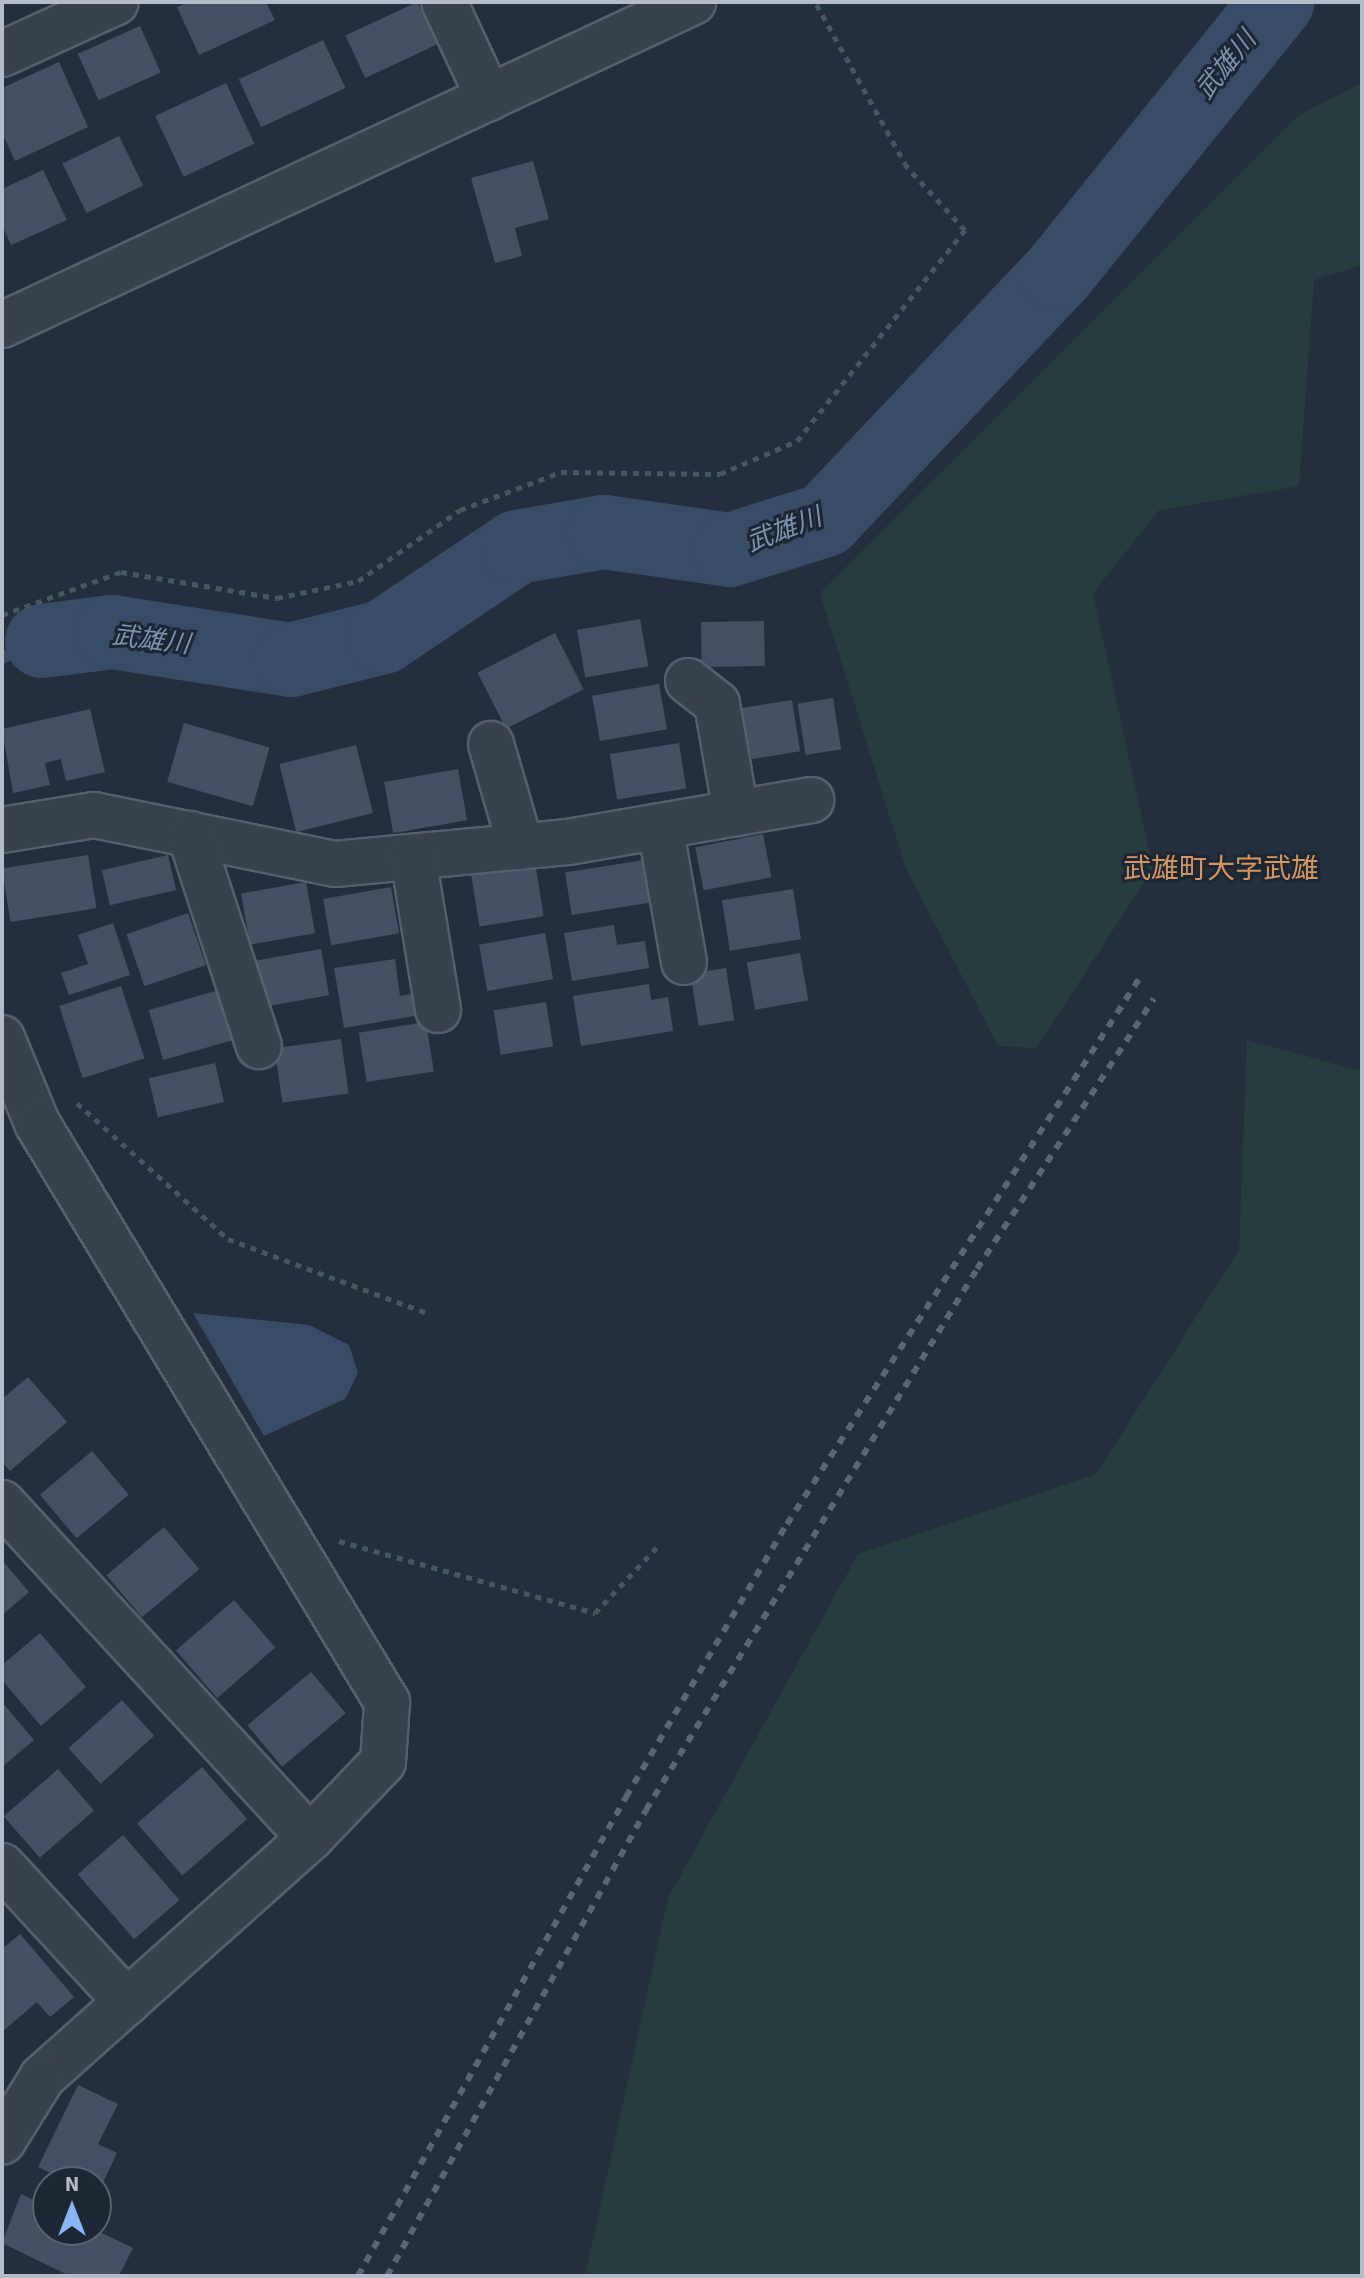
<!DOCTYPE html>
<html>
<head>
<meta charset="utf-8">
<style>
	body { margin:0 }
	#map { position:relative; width:1364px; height:2278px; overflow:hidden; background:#242f3e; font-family:"Source Sans 3","Noto Sans JP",sans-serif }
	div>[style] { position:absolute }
	.green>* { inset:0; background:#263c3f }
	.water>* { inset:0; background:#394c67 }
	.stream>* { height:12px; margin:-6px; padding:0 6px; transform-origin:6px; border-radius:6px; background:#394c67 }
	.river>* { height:74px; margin:-37px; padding:0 37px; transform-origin:37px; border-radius:37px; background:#394c67 }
	.building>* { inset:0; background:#455162; transform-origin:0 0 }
	.path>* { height:5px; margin-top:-2.5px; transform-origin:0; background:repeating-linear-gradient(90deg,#44595c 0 6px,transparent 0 12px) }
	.roads { filter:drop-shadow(2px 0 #565f6c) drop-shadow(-2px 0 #565f6c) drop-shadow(0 2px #565f6c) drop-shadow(0 -2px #565f6c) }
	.minor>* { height:44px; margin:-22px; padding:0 22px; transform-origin:22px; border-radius:22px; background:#38414e }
	.tertiary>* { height:44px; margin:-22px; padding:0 22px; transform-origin:22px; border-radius:22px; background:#38414e }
	.rail>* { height:6px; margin-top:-3px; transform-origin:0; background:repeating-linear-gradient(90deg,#5a6575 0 8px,transparent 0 16px) }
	span { translate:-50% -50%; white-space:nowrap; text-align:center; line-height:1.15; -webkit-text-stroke:6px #1d2633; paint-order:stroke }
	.water-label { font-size:26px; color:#7c92b1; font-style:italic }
	.quarter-label { font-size:28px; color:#d59563 }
	.frame { position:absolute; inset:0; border:4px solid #b4bcc9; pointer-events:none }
	.north { position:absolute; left:32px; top:2166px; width:80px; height:80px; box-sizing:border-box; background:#1d2633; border:2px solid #59626f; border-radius:50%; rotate:0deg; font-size:22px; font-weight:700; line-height:32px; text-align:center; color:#b4bcc9 }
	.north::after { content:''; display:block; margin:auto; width:28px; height:36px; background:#8ab4f8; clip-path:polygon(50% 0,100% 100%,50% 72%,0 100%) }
</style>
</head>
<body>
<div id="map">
	<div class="green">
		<i style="clip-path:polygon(1362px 83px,1362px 265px,1314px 280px,1299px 486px,1159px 510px,1093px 593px,1153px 869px,1036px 1048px,998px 1046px,905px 866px,820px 593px,1299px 115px)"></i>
		<i style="clip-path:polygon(1247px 1040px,1357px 1070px,1362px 1065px,1362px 2276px,585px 2276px,668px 1898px,858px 1554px,1096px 1474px,1239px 1250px)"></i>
	</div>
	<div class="water">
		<i style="clip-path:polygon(193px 1313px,309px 1325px,349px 1345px,358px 1373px,345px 1399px,264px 1436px)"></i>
	</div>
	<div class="stream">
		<i style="left:2px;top:658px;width:43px;rotate:-23deg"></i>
	</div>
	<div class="river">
		<i style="left:42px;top:641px;width:71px;rotate:-7.3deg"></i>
		<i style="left:112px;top:632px;width:181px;rotate:8.9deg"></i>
		<i style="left:291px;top:660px;width:95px;rotate:-14deg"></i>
		<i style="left:383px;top:637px;width:161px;rotate:-33.9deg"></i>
		<i style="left:517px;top:547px;width:88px;rotate:-9.8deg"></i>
		<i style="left:604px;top:532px;width:127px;rotate:8.1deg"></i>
		<i style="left:730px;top:550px;width:100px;rotate:-17.5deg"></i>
		<i style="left:825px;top:520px;width:337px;rotate:-46.6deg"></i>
		<i style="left:1057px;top:275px;width:351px;rotate:-51.1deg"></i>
	</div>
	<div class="building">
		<i style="clip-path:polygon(189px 2px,266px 2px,275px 20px,199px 55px,177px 7px)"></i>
		<i style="left:417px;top:2px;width:47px;height:79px;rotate:65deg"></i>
		<i style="left:140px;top:26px;width:51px;height:68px;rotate:66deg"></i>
		<i style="left:323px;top:40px;width:53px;height:93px;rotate:65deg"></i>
		<i style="clip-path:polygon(59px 62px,88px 127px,15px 161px,2px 133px,2px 88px)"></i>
		<i style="left:226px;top:83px;width:67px;height:78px;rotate:65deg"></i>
		<i style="left:119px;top:136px;width:55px;height:63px;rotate:64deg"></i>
		<i style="clip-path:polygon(533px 161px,549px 219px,515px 228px,522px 256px,495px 263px,471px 178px)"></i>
		<i style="clip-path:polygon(43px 170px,67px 220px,11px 245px,2px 225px,2px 189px)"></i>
		<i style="left:640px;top:619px;width:48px;height:64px;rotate:80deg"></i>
		<i style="left:764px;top:621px;width:45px;height:63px;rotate:89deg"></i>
		<i style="left:555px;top:633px;width:63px;height:87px;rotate:63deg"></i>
		<i style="left:659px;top:684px;width:46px;height:68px;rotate:80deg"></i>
		<i style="left:833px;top:698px;width:52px;height:36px;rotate:81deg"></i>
		<i style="left:792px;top:700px;width:52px;height:58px;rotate:81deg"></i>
		<i style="clip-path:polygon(90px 709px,105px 772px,66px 781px,61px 759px,45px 763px,50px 785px,13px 793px,2px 729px)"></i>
		<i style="left:184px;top:723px;width:89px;height:61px;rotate:16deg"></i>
		<i style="left:679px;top:743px;width:46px;height:70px;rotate:81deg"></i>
		<i style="left:356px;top:745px;width:70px;height:79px;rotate:76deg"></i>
		<i style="left:458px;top:769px;width:52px;height:75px;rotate:80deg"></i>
		<i style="left:763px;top:834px;width:44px;height:69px;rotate:79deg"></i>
		<i style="left:88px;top:855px;width:54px;height:87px;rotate:81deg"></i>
		<i style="left:168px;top:855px;width:36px;height:68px;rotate:77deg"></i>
		<i style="left:644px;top:860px;width:43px;height:80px;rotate:81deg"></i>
		<i style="left:535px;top:862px;width:55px;height:65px;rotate:81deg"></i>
		<i style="left:306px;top:882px;width:52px;height:66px;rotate:80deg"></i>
		<i style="left:391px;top:887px;width:47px;height:69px;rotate:80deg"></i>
		<i style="left:793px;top:889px;width:51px;height:72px;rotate:81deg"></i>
		<i style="left:188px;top:913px;width:55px;height:65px;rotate:71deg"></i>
		<i style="clip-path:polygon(113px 923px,130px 975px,69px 995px,61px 973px,88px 964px,78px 935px)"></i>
		<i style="clip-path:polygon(614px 925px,617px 945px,645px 941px,649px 968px,572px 981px,564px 933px)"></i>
		<i style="left:545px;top:933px;width:47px;height:67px;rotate:80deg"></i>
		<i style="left:321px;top:949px;width:47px;height:66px;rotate:80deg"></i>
		<i style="left:800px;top:953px;width:48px;height:54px;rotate:80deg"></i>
		<i style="clip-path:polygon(395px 959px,400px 996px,417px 993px,420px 1015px,344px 1028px,334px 968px)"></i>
		<i style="left:726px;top:968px;width:53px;height:36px;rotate:81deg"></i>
		<i style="clip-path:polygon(649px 984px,651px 1000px,668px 997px,673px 1031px,581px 1046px,573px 996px)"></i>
		<i style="left:121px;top:986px;width:76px;height:65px;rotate:72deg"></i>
		<i style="left:219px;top:990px;width:52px;height:73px;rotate:74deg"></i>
		<i style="left:546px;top:1002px;width:45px;height:53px;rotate:81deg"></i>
		<i style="left:426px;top:1022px;width:50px;height:68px;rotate:81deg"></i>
		<i style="left:341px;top:1039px;width:55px;height:67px;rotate:82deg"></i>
		<i style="left:215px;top:1063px;width:40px;height:68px;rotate:77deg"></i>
		<i style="clip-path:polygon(28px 1377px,67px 1422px,10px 1471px,2px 1462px,2px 1399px)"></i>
		<i style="left:92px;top:1451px;width:57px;height:68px;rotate:50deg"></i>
		<i style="left:164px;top:1527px;width:55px;height:75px;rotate:50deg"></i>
		<i style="clip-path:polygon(2px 1560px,29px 1592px,2px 1615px)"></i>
		<i style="left:234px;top:1600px;width:63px;height:77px;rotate:49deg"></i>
		<i style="clip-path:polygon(40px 1633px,86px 1687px,41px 1726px,2px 1680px,2px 1665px)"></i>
		<i style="left:311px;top:1672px;width:54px;height:83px;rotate:50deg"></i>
		<i style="left:122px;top:1700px;width:48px;height:72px;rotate:48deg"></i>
		<i style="clip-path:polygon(2px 1702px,34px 1740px,2px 1767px)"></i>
		<i style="left:202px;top:1767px;width:69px;height:86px;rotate:49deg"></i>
		<i style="left:58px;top:1769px;width:55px;height:72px;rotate:49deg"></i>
		<i style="left:123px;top:1835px;width:86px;height:60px;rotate:49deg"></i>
		<i style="clip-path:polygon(20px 1934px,74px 1997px,50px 2017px,37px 2002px,2px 2032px,2px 1949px)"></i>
		<i style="clip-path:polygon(78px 2085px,118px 2104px,98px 2144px,117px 2153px,96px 2197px,96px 2182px,70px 2182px,38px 2167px)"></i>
		<i style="clip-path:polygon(21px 2194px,48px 2207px,48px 2230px,96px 2230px,133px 2248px,119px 2276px,70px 2276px,2px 2243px)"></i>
	</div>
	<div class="path">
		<i style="left:2px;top:615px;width:127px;rotate:-19.9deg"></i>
		<i style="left:121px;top:572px;width:158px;rotate:9.5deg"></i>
		<i style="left:277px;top:598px;width:83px;rotate:-11.9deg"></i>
		<i style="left:358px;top:581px;width:124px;rotate:-34.8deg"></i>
		<i style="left:460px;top:510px;width:108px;rotate:-20.6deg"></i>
		<i style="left:561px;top:472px;width:159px;rotate:0.7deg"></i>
		<i style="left:720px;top:474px;width:84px;rotate:-23.2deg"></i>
		<i style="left:797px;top:441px;width:270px;rotate:-51.5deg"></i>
		<i style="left:965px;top:230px;width:86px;rotate:-132.6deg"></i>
		<i style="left:907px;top:167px;width:189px;rotate:-119.1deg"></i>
		<i style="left:77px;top:1103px;width:203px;rotate:42deg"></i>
		<i style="left:228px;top:1239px;width:212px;rotate:20.4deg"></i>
		<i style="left:339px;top:1541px;width:266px;rotate:15.7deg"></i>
		<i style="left:595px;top:1613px;width:91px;rotate:-46.8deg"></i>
	</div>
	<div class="roads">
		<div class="minor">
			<i style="left:444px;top:2px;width:106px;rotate:64.9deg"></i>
			<i style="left:2px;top:54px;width:125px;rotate:-24.5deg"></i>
			<i style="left:688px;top:681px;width:37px;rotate:38deg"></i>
			<i style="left:717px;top:704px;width:111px;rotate:80.1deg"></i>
			<i style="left:491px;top:744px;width:107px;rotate:73.8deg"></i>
			<i style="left:660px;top:826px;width:138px;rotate:80deg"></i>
			<i style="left:2px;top:830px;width:93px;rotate:-9.3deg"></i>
			<i style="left:94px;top:815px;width:246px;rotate:11.5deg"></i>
			<i style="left:335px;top:864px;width:234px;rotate:-5.4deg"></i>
			<i style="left:568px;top:842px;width:247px;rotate:-9.8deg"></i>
			<i style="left:190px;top:834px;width:223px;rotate:72deg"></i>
			<i style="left:413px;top:857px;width:155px;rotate:80.7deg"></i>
			<i style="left:2px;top:1038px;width:92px;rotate:67.6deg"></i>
			<i style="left:37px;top:1123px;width:677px;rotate:58.85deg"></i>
			<i style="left:387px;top:1702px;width:60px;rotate:93.8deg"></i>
			<i style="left:383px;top:1762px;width:105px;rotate:133.8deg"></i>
			<i style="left:310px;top:1838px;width:360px;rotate:138.2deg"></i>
			<i style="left:42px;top:2078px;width:75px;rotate:122deg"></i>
			<i style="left:2px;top:1503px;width:455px;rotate:47.4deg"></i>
			<i style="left:2px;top:1866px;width:185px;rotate:47.4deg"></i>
		</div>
		<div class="tertiary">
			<i style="left:2px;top:325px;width:763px;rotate:-25.05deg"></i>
		</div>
	</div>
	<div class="rail">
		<i style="left:358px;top:2276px;width:549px;rotate:-60.77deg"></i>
		<i style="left:626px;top:1797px;width:317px;rotate:-59.5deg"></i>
		<i style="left:787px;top:1524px;width:649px;rotate:-57.14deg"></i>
		<i style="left:387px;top:2276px;width:533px;rotate:-60.93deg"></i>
		<i style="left:646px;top:1810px;width:634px;rotate:-58.54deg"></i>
		<i style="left:977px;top:1269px;width:323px;rotate:-56.8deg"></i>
	</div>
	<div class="water-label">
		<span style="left:1226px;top:65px;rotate:-51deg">武雄川</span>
		<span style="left:784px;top:530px;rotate:-21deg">武雄川</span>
		<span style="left:151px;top:640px;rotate:7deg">武雄川</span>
	</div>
	<div class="quarter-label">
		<span style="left:1221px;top:869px">武雄町大字武雄</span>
	</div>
	<div class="frame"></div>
	<div class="north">N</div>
</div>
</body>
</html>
